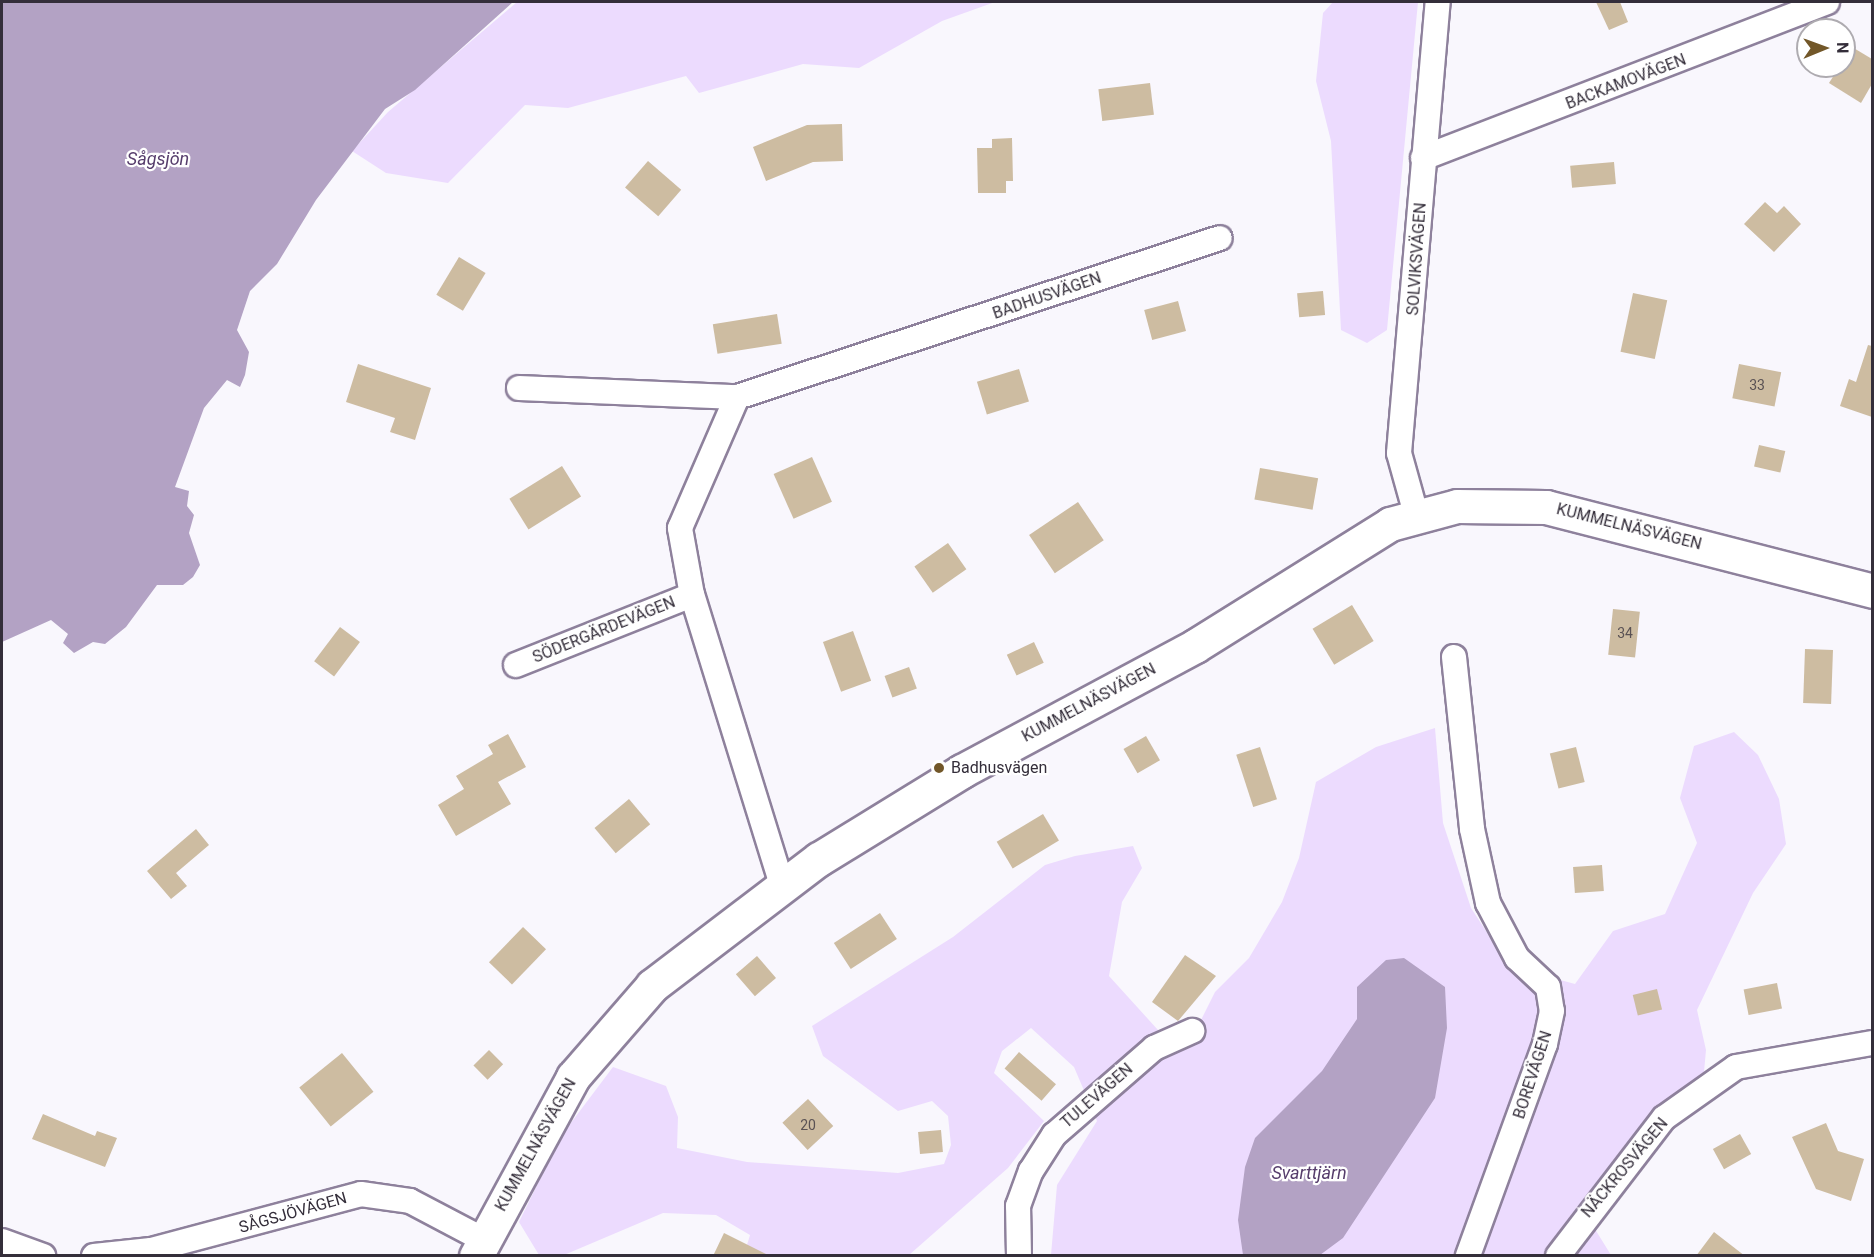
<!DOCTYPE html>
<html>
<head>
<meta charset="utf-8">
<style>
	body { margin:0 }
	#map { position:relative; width:1874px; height:1257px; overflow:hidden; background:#f9f7fd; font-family:Roboto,sans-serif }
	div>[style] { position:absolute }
	.green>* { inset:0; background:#ecdbfe }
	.water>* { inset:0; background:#b3a2c4 }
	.building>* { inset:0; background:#cdbca1; transform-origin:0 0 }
	.roads { filter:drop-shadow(2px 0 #8e819c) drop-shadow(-2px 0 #8e819c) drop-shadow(0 2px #8e819c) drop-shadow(0 -2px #8e819c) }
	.street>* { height:24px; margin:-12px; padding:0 12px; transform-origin:12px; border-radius:12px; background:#fff }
	.secondary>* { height:33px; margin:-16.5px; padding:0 16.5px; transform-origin:16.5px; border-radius:16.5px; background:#fff }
	.dots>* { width:16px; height:16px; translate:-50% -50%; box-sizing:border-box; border:3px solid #fff; border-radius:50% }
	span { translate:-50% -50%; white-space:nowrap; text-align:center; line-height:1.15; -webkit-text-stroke:4.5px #fff; paint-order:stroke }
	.number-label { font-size:14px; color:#5a5254 }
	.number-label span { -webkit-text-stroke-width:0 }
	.street-label { font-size:16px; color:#342e3a }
	.poi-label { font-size:16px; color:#342e3a }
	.left { translate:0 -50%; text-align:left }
	.water-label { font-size:18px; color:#563d6c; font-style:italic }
	.frame { position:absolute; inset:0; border:3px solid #342e3a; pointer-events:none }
	.north { position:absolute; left:1796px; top:18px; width:60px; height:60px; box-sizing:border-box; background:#fff; border:2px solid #aeabb0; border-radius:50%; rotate:89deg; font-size:16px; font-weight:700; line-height:24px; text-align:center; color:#342e3a }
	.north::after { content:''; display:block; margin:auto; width:21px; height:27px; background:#725729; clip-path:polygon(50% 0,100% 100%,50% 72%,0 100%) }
</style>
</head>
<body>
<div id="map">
	<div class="green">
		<i style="clip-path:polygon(517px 2px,995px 2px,942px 21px,859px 68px,803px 64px,699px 93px,686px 76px,568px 108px,525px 105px,448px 183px,386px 173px,352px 151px,388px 112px)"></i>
		<i style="clip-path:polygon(1333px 2px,1418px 2px,1387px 330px,1367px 343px,1341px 330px,1331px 141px,1316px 81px,1323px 13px)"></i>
		<i style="clip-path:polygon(1435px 728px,1443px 823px,1471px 908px,1509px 966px,1575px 984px,1613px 931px,1665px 914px,1697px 843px,1680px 798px,1694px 746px,1734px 732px,1758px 755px,1779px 799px,1786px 844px,1753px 893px,1697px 1010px,1706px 1050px,1704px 1072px,1656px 1109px,1580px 1205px,1611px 1255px,1051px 1255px,1057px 1185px,1097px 1121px,1074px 1067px,1031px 1028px,1002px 1051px,994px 1073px,1044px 1121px,1008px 1168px,909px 1255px,744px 1255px,750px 1235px,716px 1215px,663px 1213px,564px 1255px,539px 1255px,519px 1222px,561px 1136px,613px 1067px,666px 1086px,678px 1117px,677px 1148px,747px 1162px,898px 1173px,944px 1164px,951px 1145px,948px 1116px,932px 1101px,898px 1111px,823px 1056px,812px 1026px,953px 937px,1045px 865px,1075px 856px,1133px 846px,1142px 868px,1122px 902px,1109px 976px,1158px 1030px,1194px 1034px,1215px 992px,1249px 958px,1282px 902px,1299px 858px,1316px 782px,1376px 747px)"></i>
	</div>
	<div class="water">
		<i style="clip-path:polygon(2px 2px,513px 2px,415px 90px,385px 109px,316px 200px,277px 264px,250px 291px,237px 330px,249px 352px,245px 375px,240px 387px,227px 380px,204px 408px,175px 487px,189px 491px,187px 506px,194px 515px,189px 533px,200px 565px,193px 577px,183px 585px,157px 585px,126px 627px,105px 644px,93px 642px,74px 653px,63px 643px,68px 634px,51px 620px,2px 642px)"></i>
		<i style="clip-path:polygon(1404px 958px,1445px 987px,1447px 1028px,1435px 1098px,1343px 1238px,1320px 1255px,1243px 1255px,1238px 1220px,1245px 1167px,1255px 1138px,1322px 1071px,1357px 1019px,1357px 987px,1386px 960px)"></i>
	</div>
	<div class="building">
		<i style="clip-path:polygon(1596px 2px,1620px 2px,1628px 22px,1609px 30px)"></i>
		<i style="clip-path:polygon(1852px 47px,1872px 59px,1872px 84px,1861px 103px,1829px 83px)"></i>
		<i style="left:1150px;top:83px;width:32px;height:52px;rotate:83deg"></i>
		<i style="clip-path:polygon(842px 124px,843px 161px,813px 162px,766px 181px,753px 147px,807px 125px)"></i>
		<i style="clip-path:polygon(1012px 138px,1013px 181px,1006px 181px,1006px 193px,978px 193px,977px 148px,992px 148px,992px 139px)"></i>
		<i style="left:648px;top:161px;width:44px;height:35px;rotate:41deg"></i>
		<i style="left:1614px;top:162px;width:22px;height:44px;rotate:85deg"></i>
		<i style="clip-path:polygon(1765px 202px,1777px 213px,1784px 206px,1801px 224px,1774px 252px,1744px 224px)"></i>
		<i style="left:459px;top:257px;width:31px;height:44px;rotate:31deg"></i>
		<i style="left:1323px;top:291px;width:24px;height:26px;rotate:85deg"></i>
		<i style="left:1633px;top:293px;width:35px;height:60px;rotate:12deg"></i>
		<i style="left:1178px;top:301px;width:31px;height:35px;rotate:75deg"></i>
		<i style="left:777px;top:314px;width:30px;height:65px;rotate:81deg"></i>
		<i style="clip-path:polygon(1868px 345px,1872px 346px,1872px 417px,1840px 406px,1849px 379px,1856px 382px)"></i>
		<i style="clip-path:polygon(358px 364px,431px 388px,415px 440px,390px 432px,395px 418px,346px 402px)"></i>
		<i style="left:1739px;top:364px;width:43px;height:35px;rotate:11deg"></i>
		<i style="left:1019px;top:369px;width:34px;height:44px;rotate:73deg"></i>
		<i style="left:1759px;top:445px;width:27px;height:22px;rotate:13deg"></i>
		<i style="left:812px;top:457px;width:49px;height:42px;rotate:66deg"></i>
		<i style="left:562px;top:466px;width:36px;height:62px;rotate:58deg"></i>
		<i style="left:1260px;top:468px;width:59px;height:32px;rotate:10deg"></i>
		<i style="left:1078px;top:502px;width:46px;height:59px;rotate:56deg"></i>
		<i style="left:948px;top:543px;width:32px;height:41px;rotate:55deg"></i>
		<i style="left:1352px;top:605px;width:42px;height:46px;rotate:59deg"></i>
		<i style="left:1613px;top:609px;width:27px;height:46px;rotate:6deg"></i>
		<i style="left:340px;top:627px;width:25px;height:43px;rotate:37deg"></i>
		<i style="left:853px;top:631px;width:53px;height:32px;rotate:70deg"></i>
		<i style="left:1034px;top:642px;width:23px;height:30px;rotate:65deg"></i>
		<i style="left:1805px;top:649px;width:28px;height:54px;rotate:2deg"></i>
		<i style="left:909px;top:667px;width:23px;height:26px;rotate:70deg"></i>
		<i style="clip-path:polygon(508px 734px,526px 767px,498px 782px,511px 804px,456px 836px,438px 805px,464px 789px,456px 776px,493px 754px,488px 745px)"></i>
		<i style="left:1146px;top:736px;width:28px;height:26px;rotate:60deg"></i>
		<i style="left:1260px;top:747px;width:55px;height:25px;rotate:72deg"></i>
		<i style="left:1576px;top:747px;width:36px;height:27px;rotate:76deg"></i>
		<i style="left:629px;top:799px;width:33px;height:45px;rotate:50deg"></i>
		<i style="left:1043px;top:814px;width:31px;height:54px;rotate:59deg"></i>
		<i style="clip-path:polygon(196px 829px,209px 845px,176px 873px,187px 886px,171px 899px,147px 871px)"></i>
		<i style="left:1602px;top:865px;width:26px;height:29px;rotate:86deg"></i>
		<i style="left:880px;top:913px;width:31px;height:55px;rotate:57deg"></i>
		<i style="left:523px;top:927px;width:32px;height:49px;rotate:44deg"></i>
		<i style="clip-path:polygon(1185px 955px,1216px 976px,1178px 1021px,1152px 1002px)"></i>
		<i style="left:757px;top:956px;width:29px;height:28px;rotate:49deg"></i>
		<i style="left:1777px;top:983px;width:26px;height:34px;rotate:79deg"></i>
		<i style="left:1657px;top:989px;width:21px;height:25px;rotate:76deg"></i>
		<i style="left:489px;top:1050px;width:20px;height:22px;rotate:45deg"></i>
		<i style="left:1019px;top:1052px;width:49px;height:22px;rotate:41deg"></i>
		<i style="left:342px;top:1053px;width:50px;height:55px;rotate:51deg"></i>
		<i style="left:808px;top:1099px;width:37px;height:35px;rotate:47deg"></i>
		<i style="clip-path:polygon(43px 1114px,95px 1136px,97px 1131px,117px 1138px,105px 1167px,32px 1139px)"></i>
		<i style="clip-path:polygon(1826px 1123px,1838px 1151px,1864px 1159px,1851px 1201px,1816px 1189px,1792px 1137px)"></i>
		<i style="left:941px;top:1130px;width:22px;height:23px;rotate:85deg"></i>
		<i style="left:1740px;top:1134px;width:23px;height:31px;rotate:61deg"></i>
		<i style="clip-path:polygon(1714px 1232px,1745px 1256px,1696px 1256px)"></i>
		<i style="clip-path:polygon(724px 1233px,770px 1256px,713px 1256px)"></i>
	</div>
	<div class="roads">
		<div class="street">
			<i style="left:1423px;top:158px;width:433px;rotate:-21.1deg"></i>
			<i style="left:519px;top:388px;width:218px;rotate:2.4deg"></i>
			<i style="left:1416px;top:514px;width:63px;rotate:-105.6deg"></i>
			<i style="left:1399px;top:453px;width:453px;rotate:-85.1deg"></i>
			<i style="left:1454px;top:657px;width:173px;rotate:84deg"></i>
			<i style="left:1472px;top:829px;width:76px;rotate:77.8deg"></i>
			<i style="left:1488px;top:903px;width:62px;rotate:62.2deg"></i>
			<i style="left:1517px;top:958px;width:42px;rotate:43.1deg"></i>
			<i style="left:1548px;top:987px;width:24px;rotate:81deg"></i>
			<i style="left:1552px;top:1011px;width:34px;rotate:102deg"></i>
			<i style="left:1545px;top:1044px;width:226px;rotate:110deg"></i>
			<i style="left:516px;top:665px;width:189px;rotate:-21.7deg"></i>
			<i style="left:782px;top:885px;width:304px;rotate:-107.2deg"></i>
			<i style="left:692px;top:595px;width:68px;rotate:-100.2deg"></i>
			<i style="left:680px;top:528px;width:143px;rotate:-66.5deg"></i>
			<i style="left:737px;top:397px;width:508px;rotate:-18.22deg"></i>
			<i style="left:2px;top:1241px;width:44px;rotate:20.1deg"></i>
			<i style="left:94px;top:1256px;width:57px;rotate:-6deg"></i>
			<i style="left:151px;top:1250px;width:217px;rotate:-14.9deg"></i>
			<i style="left:361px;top:1194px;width:49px;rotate:8.1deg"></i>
			<i style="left:410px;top:1201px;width:84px;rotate:27.8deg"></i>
			<i style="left:1019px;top:1256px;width:50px;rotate:-91.1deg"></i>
			<i style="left:1018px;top:1206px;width:37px;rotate:-70deg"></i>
			<i style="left:1031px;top:1171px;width:43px;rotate:-57.4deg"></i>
			<i style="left:1054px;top:1135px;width:133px;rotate:-41deg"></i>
			<i style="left:1154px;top:1048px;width:42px;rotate:-24.1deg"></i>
			<i style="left:1558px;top:1256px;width:174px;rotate:-52.5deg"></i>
			<i style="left:1664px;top:1118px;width:88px;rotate:-35.3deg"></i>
			<i style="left:1736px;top:1067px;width:138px;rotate:-10deg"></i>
		</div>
		<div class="secondary">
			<i style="left:476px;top:1256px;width:204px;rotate:-61.5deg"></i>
			<i style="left:573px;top:1077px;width:121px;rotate:-49deg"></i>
			<i style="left:652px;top:986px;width:210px;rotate:-37.3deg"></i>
			<i style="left:819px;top:859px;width:168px;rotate:-31.6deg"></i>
			<i style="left:962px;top:771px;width:264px;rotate:-28.2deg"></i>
			<i style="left:1195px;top:646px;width:230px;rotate:-32deg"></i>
			<i style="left:1390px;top:524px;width:69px;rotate:-15deg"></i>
			<i style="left:1457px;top:506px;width:89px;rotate:0.6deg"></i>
			<i style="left:1546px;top:507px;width:337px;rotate:14.4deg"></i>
		</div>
	</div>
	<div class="dots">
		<i style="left:939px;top:768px;background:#725729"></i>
	</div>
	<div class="number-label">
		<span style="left:1757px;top:385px">33</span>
		<span style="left:1625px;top:633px">34</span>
		<span style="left:808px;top:1125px">20</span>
	</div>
	<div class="street-label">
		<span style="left:1626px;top:82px;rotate:-21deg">BACKAMOVÄGEN</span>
		<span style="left:1417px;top:259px;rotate:-86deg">SOLVIKSVÄGEN</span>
		<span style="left:1047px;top:296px;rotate:-19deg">BADHUSVÄGEN</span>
		<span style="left:1629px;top:527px;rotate:14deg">KUMMELNÄSVÄGEN</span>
		<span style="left:604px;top:630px;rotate:-22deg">SÖDERGÄRDEVÄGEN</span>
		<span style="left:1089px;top:703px;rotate:-28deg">KUMMELNÄSVÄGEN</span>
		<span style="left:1533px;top:1075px;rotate:-72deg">BOREVÄGEN</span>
		<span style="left:1097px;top:1096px;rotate:-41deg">TULEVÄGEN</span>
		<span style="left:536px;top:1145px;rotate:-61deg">KUMMELNÄSVÄGEN</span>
		<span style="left:1625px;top:1168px;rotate:-50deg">NÄCKROSVÄGEN</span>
		<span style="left:293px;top:1213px;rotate:-16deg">SÅGSJÖVÄGEN</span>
	</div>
	<div class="poi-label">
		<span class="left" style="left:951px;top:768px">Badhusvägen</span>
	</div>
	<div class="water-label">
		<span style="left:158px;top:159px">Sågsjön</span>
		<span style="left:1309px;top:1173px">Svarttjärn</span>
	</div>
	<div class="frame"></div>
	<div class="north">N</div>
</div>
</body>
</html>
